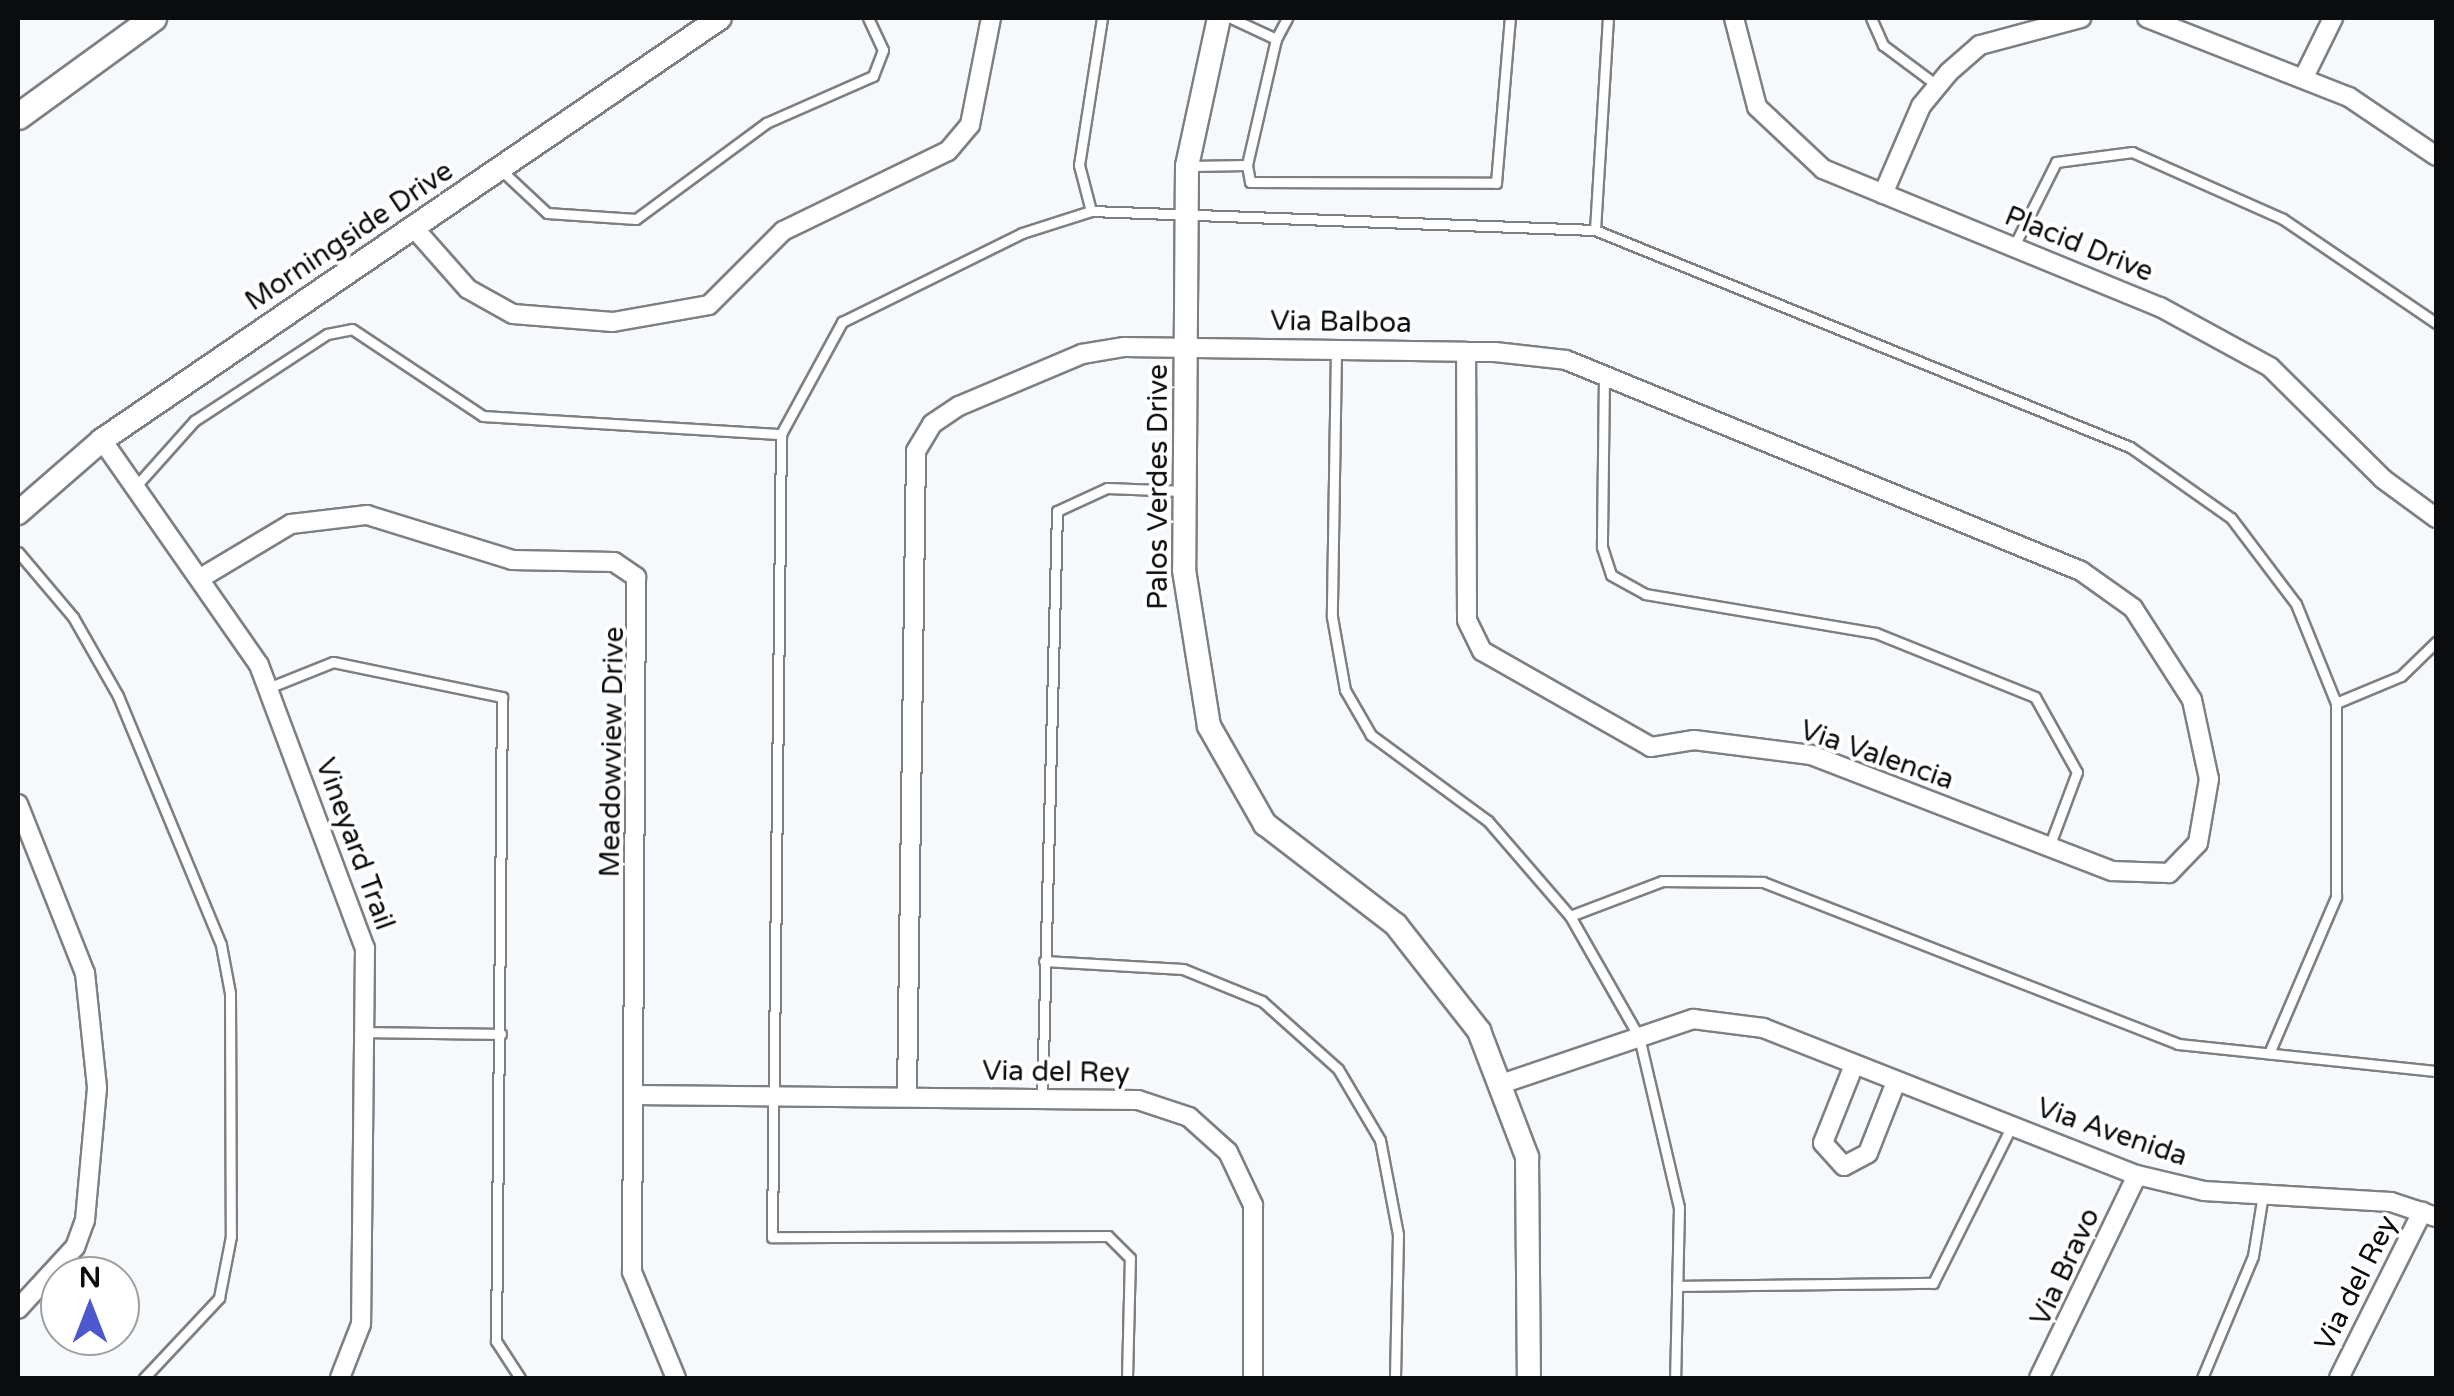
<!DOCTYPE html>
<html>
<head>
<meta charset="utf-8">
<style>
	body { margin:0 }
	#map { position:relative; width:2454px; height:1396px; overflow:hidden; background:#f5f9fc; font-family:"Varela Round",sans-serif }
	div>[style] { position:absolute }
	.roads { filter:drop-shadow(2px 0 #7d8083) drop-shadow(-2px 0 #7d8083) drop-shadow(0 2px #7d8083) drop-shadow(0 -2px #7d8083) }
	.service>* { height:9px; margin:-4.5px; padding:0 4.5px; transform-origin:4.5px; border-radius:4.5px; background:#fff }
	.minor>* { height:18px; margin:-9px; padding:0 9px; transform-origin:9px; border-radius:9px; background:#fff }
	.tertiary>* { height:22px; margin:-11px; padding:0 11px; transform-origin:11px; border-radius:11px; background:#fff }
	.secondary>* { height:25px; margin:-12.5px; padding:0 12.5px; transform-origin:12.5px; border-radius:12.5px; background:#fff }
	span { translate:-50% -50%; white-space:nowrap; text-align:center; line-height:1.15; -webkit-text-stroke:8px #fff; paint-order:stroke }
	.street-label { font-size:28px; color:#0b0c0d }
	.frame { position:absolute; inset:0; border:20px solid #0b0c0d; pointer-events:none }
	.north { position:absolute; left:40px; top:1256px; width:100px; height:100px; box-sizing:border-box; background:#fff; border:2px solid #9d9e9e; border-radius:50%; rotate:0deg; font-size:28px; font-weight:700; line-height:40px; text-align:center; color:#0b0c0d }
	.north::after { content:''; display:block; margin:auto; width:35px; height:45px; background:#4c59ce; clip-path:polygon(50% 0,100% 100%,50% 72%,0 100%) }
</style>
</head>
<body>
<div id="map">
	<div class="roads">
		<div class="service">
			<i style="left:1231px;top:18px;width:50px;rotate:25deg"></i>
			<i style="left:1276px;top:39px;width:129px;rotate:103deg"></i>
			<i style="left:1871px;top:18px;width:30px;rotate:66deg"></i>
			<i style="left:1883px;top:45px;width:69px;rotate:36.7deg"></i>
			<i style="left:1276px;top:39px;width:24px;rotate:-62deg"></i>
			<i style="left:1191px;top:166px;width:56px;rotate:-1deg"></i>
			<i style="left:1247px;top:165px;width:17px;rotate:80deg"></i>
			<i style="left:1250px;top:182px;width:246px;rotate:0.2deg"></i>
			<i style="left:1496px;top:183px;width:166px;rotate:-85.2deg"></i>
			<i style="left:501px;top:170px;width:63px;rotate:43.1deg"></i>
			<i style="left:547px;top:213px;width:89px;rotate:3.9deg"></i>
			<i style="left:636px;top:219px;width:162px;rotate:-36.4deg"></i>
			<i style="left:766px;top:123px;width:117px;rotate:-23.7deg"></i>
			<i style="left:873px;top:76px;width:28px;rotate:-69deg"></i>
			<i style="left:883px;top:50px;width:35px;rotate:-115deg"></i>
			<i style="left:1091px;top:211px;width:48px;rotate:-104.6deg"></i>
			<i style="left:1079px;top:165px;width:149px;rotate:-81.1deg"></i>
			<i style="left:1595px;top:230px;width:212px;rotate:-86.5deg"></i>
			<i style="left:2014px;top:246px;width:94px;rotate:-63.4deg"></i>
			<i style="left:2056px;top:162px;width:77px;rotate:-7.5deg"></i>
			<i style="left:2132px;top:152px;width:165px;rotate:23.9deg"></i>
			<i style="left:2283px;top:219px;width:185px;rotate:34.2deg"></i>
			<i style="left:1336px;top:350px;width:267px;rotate:90.9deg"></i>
			<i style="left:1332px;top:617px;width:74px;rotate:79.9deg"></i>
			<i style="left:1345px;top:690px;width:52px;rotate:60deg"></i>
			<i style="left:1371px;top:735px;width:145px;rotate:36.3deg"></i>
			<i style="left:1488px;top:821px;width:125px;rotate:49.2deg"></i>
			<i style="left:1570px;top:916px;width:139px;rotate:60.3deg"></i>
			<i style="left:1639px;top:1037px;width:175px;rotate:76.8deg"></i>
			<i style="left:1679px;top:1207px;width:171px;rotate:91.3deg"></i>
			<i style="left:1604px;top:375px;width:172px;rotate:90.7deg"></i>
			<i style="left:1602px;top:547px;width:29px;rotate:72deg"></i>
			<i style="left:1611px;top:575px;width:39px;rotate:29deg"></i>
			<i style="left:1645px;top:594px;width:234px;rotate:9.6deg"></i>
			<i style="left:1876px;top:633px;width:171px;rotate:21.9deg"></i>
			<i style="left:2035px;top:697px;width:86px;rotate:60.8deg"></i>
			<i style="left:2077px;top:772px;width:80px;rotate:110.5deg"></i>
			<i style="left:137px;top:485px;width:86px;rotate:-48.3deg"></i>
			<i style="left:194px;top:421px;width:159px;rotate:-33.2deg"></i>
			<i style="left:327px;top:334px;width:25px;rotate:-11deg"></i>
			<i style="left:352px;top:329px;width:157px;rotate:33.6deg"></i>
			<i style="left:483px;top:416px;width:299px;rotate:3.5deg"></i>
			<i style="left:18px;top:552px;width:85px;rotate:49.8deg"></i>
			<i style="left:73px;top:617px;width:91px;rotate:60.3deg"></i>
			<i style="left:118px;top:696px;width:269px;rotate:67.5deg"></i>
			<i style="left:221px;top:945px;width:49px;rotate:79.4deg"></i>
			<i style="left:230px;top:993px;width:243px;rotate:89.8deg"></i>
			<i style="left:231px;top:1236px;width:63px;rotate:101deg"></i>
			<i style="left:219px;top:1298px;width:110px;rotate:133.2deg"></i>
			<i style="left:268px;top:688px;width:70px;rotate:-21.8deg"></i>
			<i style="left:333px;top:662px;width:173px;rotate:11.7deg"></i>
			<i style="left:502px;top:697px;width:644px;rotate:90.53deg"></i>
			<i style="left:496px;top:1341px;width:44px;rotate:57deg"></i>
			<i style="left:2336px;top:703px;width:70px;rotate:-22.6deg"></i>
			<i style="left:2401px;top:676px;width:49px;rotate:-44.2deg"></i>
			<i style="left:1570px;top:916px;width:98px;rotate:-20.8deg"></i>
			<i style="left:1662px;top:881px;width:101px;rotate:0.6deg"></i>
			<i style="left:1763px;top:882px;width:445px;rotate:21.3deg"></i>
			<i style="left:2178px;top:1044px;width:259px;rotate:6deg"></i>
			<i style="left:1044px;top:961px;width:139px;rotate:3.3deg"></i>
			<i style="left:1183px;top:969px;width:85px;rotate:22.1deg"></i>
			<i style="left:1262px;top:1001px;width:102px;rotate:41.8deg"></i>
			<i style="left:1338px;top:1069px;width:82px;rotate:59.4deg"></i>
			<i style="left:1380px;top:1140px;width:96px;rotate:79.2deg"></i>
			<i style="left:1398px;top:1234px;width:144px;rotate:91.2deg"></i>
			<i style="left:364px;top:1032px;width:137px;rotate:0.8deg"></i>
			<i style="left:1042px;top:1099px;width:588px;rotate:-88.54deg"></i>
			<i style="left:1057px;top:511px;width:55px;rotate:-24.7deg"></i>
			<i style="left:1107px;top:488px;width:77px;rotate:2.2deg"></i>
			<i style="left:1677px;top:1286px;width:256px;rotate:-0.7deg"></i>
			<i style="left:1933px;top:1283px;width:174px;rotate:-63.4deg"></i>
			<i style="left:1127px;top:1378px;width:120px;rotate:-88.6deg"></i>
			<i style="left:1130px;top:1258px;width:31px;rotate:-135deg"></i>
			<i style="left:1108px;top:1236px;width:336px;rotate:179.8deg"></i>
			<i style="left:772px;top:1237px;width:803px;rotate:-89.36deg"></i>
			<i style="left:781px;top:434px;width:128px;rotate:-61.4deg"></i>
			<i style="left:842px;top:322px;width:201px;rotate:-26.3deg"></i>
			<i style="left:1022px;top:233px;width:72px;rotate:-17.7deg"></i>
			<i style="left:1091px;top:211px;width:504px;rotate:2.16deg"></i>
			<i style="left:1595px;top:230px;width:577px;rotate:22.08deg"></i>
			<i style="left:2130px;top:447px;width:123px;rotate:35.1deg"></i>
			<i style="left:2231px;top:518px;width:108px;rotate:52.9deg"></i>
			<i style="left:2296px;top:604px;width:107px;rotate:68deg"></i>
			<i style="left:2336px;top:703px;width:194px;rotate:90deg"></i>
			<i style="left:2336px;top:897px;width:170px;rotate:113.2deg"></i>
			<i style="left:2202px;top:1378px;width:132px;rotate:-67.3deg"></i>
			<i style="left:2253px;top:1256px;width:63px;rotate:-80.8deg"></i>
		</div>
		<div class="minor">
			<i style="left:1734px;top:18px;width:92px;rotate:75.5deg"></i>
			<i style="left:1757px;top:107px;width:91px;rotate:43.2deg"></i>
			<i style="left:1823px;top:169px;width:364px;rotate:22.3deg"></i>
			<i style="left:2160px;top:307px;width:125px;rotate:28.6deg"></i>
			<i style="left:2270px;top:367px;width:159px;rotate:44.7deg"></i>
			<i style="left:2383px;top:479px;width:66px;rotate:36.3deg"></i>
			<i style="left:2147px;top:18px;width:217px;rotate:21.4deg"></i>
			<i style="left:2349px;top:97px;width:105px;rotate:34.1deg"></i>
			<i style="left:2304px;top:77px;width:66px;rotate:-63.8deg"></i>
			<i style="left:1883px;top:194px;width:96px;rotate:-66.6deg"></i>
			<i style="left:1921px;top:106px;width:44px;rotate:-50.5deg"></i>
			<i style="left:1949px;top:72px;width:41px;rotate:-41.1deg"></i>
			<i style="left:1980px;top:45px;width:105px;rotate:-15deg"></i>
			<i style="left:414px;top:228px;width:81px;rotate:48.5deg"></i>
			<i style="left:468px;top:289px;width:51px;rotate:29.1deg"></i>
			<i style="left:513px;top:314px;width:100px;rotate:4.6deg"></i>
			<i style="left:613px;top:322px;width:97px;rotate:-10deg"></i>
			<i style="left:709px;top:305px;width:105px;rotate:-45deg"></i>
			<i style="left:783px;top:231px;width:183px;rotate:-25.9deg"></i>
			<i style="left:948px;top:151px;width:34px;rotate:-50deg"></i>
			<i style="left:970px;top:125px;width:109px;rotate:-78.9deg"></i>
			<i style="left:102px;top:440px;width:274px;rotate:55.1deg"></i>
			<i style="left:259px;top:665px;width:302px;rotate:69.5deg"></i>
			<i style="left:365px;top:948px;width:376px;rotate:90.6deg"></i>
			<i style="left:361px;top:1324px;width:58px;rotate:111.3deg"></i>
			<i style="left:204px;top:576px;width:101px;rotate:-30.9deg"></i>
			<i style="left:291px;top:524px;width:77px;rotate:-6.8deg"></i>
			<i style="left:367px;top:515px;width:152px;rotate:17.2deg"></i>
			<i style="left:512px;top:560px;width:102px;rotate:1.1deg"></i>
			<i style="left:614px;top:562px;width:27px;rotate:34deg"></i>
			<i style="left:636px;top:577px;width:695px;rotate:90.33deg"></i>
			<i style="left:632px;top:1272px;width:115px;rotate:67.5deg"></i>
			<i style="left:18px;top:804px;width:182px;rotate:68.4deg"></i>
			<i style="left:85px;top:973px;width:116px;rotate:84deg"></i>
			<i style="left:97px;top:1088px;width:133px;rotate:95.2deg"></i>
			<i style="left:85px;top:1220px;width:29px;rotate:110deg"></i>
			<i style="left:75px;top:1247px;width:84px;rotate:132.6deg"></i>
			<i style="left:1854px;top:1065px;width:84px;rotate:111.7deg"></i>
			<i style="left:1823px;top:1143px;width:31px;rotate:48deg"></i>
			<i style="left:1844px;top:1166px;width:27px;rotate:-28deg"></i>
			<i style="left:1868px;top:1153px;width:76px;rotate:-68.5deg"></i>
			<i style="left:1504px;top:1083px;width:200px;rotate:-18.7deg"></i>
			<i style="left:1693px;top:1019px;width:71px;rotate:7.3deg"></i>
			<i style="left:1763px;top:1028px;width:402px;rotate:21.5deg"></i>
			<i style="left:2137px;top:1175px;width:69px;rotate:13.4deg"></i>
			<i style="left:2204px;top:1191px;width:187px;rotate:3.4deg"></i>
			<i style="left:2391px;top:1202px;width:47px;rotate:18.4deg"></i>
			<i style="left:634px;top:1095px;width:504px;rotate:0.57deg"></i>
			<i style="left:1138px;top:1100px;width:54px;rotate:18.4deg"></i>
			<i style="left:1189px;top:1117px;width:52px;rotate:41.9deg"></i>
			<i style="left:1228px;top:1152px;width:59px;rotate:64.7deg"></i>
			<i style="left:1253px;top:1205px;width:173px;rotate:90deg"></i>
			<i style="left:907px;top:1096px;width:645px;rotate:-89.2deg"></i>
			<i style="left:916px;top:451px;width:31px;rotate:-59deg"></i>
			<i style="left:932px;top:424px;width:32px;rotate:-34deg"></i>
			<i style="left:959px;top:406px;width:134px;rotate:-22.9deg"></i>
			<i style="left:1082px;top:354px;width:43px;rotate:-9.5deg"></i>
			<i style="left:1124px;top:347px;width:342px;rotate:0.8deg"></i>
			<i style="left:1466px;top:352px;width:29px"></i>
			<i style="left:1495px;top:352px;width:71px;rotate:6.4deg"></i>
			<i style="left:1566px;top:360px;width:557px;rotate:22.28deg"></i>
			<i style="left:2081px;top:571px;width:64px;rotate:35.4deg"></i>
			<i style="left:2133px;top:608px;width:109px;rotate:57.3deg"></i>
			<i style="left:2192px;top:700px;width:81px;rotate:77.9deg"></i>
			<i style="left:2209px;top:779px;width:65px;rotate:99.8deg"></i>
			<i style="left:2198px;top:843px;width:42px;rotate:134deg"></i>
			<i style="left:2169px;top:873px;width:57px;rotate:-178deg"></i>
			<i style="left:2112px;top:871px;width:323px;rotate:-158.9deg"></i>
			<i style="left:1811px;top:755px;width:118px;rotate:-172.7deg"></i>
			<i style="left:1694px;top:740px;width:44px;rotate:170.8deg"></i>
			<i style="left:1651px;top:747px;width:194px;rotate:-150.4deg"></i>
			<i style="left:1482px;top:651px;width:34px;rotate:-116deg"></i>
			<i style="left:1467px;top:620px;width:268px;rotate:-90.2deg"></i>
			<i style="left:2039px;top:1378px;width:225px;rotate:-64.2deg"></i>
			<i style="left:2339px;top:1378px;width:186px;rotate:-63.4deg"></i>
		</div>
		<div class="tertiary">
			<i style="left:1219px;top:18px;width:151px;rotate:102.2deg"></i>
			<i style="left:1187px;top:166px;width:404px;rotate:90.4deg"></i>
			<i style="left:1184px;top:570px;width:158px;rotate:80.9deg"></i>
			<i style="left:1209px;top:726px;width:113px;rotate:60.3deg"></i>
			<i style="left:1265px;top:824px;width:165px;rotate:37.6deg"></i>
			<i style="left:1396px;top:925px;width:135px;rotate:51.9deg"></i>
			<i style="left:1479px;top:1031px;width:135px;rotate:69.1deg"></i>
			<i style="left:1527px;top:1157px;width:221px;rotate:89.5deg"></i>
			<i style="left:18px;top:513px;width:111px;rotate:-41deg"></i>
			<i style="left:102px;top:440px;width:748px;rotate:-34.33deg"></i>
		</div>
		<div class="secondary">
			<i style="left:18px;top:116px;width:167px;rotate:-36deg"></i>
		</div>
	</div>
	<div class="street-label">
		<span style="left:349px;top:236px;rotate:-34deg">Morningside Drive</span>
		<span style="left:2079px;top:244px;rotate:22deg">Placid Drive</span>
		<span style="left:1341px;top:322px;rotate:1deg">Via Balboa</span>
		<span style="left:1158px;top:487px;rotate:-90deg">Palos Verdes Drive</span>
		<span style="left:612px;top:752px;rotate:-89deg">Meadowview Drive</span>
		<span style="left:1877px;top:755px;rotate:19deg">Via Valencia</span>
		<span style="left:355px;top:844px;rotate:70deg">Vineyard Trail</span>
		<span style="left:1056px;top:1072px;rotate:1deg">Via del Rey</span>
		<span style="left:2112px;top:1132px;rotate:19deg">Via Avenida</span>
		<span style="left:2065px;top:1267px;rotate:-65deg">Via Bravo</span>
		<span style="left:2356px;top:1283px;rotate:-63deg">Via del Rey</span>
	</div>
	<div class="frame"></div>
	<div class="north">N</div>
</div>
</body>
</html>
